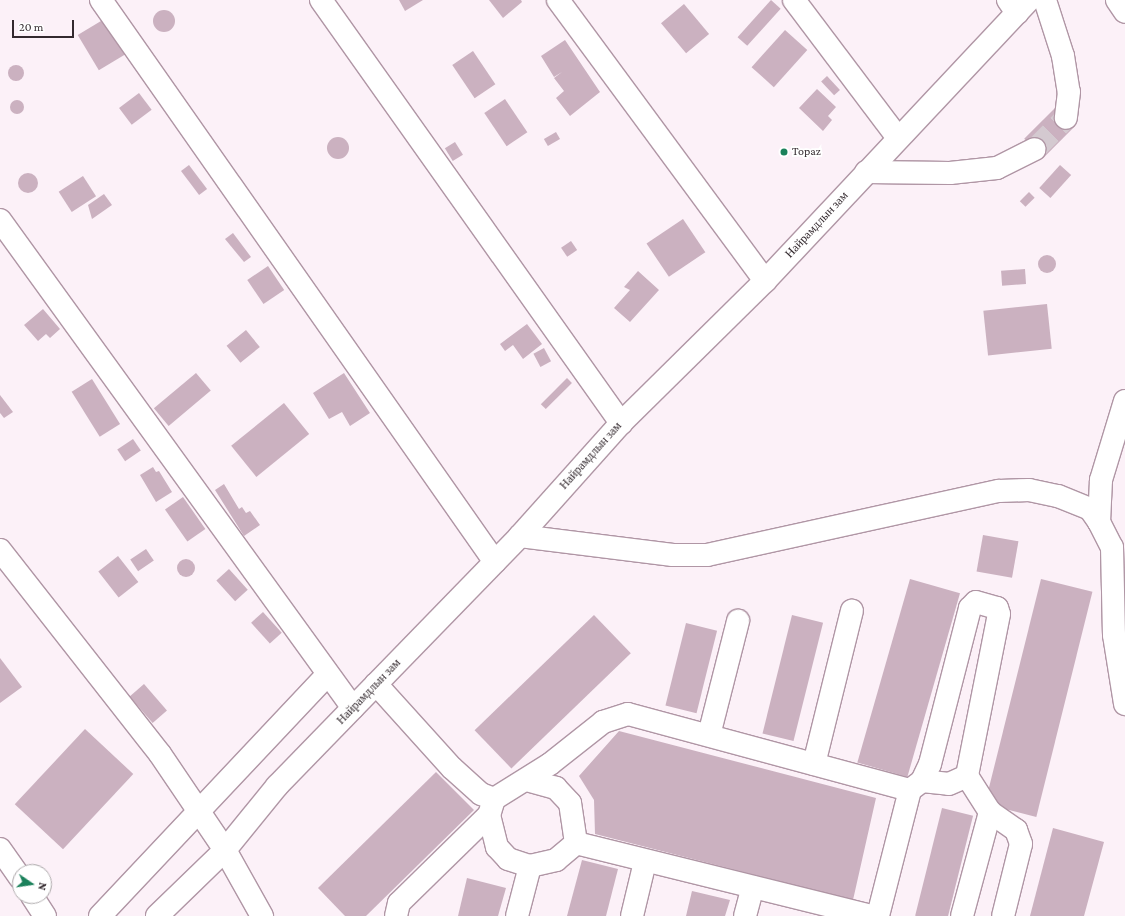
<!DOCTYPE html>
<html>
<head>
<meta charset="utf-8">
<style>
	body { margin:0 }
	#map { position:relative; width:1125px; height:916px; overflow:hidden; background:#fcf1f8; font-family:"Crimson Pro",serif }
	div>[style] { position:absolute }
	.building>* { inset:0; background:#cbb1c0; transform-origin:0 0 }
	.round { border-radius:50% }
	.minor-tunnel>* { height:22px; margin-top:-11px; transform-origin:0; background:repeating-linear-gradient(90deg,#d4c9d0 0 22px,transparent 0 33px) }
	.roads { filter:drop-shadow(1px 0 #b096a5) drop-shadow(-1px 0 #b096a5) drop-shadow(0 1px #b096a5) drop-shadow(0 -1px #b096a5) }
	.minor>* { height:22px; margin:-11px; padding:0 11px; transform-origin:11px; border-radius:11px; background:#fff }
	.major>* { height:22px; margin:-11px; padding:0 11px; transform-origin:11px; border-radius:11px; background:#fff }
	.dots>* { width:11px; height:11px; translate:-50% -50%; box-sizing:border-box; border:2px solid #fff; border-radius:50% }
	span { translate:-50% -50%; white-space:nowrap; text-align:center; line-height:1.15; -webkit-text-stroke:3.5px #fff; paint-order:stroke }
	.poi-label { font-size:12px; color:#33292e }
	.left { translate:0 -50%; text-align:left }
	.street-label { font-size:12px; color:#33292e }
	.north { position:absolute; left:12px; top:864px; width:40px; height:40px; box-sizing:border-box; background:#fff; border:1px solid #ada9ab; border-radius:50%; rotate:103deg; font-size:11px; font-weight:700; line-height:16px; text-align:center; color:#33292e }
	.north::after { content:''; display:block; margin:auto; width:14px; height:18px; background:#1b815b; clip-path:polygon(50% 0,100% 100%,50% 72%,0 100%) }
	.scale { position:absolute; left:12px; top:20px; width:62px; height:18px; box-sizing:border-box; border:2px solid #33292e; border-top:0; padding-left:5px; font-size:12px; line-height:14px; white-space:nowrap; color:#33292e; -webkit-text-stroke:3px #fff; paint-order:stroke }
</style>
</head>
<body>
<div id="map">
	<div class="building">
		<i style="clip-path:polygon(399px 0,423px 0,405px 11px)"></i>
		<i style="clip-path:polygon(489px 0,521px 0,522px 2px,503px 18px)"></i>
		<i style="left:771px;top:0;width:13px;height:50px;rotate:42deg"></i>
		<i style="left:684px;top:4px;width:39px;height:30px;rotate:50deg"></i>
		<i class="round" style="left:153px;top:10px;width:22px;height:22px"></i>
		<i style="left:106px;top:18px;width:41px;height:33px;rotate:59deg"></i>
		<i style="left:785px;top:30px;width:30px;height:50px;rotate:42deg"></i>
		<i style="clip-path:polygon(565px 40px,600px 92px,570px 116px,556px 98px,564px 91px,554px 78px,562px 72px,554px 77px,541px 56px)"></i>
		<i style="left:473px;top:51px;width:40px;height:25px;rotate:56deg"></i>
		<i class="round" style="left:8px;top:65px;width:16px;height:16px"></i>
		<i style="left:827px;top:76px;width:19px;height:8px;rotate:47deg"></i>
		<i style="clip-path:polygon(817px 89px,836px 107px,828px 116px,832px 120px,823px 131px,799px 108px)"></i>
		<i style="left:139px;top:93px;width:21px;height:25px;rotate:53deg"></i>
		<i style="left:505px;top:99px;width:40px;height:25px;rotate:56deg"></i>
		<i class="round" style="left:10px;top:100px;width:14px;height:14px"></i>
		<i style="left:1056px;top:107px;width:27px;height:45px;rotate:45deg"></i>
		<i style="left:556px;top:132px;width:8px;height:14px;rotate:60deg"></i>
		<i class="round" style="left:327px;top:137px;width:22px;height:22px"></i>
		<i style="left:455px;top:142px;width:15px;height:12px;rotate:58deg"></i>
		<i style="left:189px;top:165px;width:30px;height:10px;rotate:53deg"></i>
		<i style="left:1060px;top:165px;width:15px;height:31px;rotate:42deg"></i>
		<i class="round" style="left:18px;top:173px;width:20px;height:20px"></i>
		<i style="left:83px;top:176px;width:24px;height:29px;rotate:57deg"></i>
		<i style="left:1029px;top:192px;width:8px;height:13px;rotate:45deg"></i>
		<i style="clip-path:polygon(104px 194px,112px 205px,92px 219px,88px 205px)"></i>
		<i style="left:683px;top:219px;width:40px;height:44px;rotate:56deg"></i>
		<i style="clip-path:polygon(233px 233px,251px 257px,244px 262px,225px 239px)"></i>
		<i style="left:571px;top:241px;width:11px;height:12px;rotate:56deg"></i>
		<i class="round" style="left:1038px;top:255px;width:18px;height:18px"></i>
		<i style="left:268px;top:266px;width:29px;height:25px;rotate:56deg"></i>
		<i style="left:1025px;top:269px;width:15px;height:24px;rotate:86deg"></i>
		<i style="clip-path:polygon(638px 271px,659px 290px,630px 322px,614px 308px,630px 290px,624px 287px)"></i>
		<i style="left:1047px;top:304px;width:45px;height:64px;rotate:84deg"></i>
		<i style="clip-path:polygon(43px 309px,60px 329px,50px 338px,46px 334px,38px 341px,24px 325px)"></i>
		<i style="clip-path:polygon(527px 324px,542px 344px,523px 359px,513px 345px,505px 351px,500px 344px)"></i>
		<i style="left:246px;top:330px;width:22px;height:25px;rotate:51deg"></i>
		<i style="left:544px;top:348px;width:15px;height:12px;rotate:62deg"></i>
		<i style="left:196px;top:373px;width:23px;height:55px;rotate:50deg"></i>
		<i style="clip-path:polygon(344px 373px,370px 413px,350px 426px,342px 412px,329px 419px,313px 393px)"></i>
		<i style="left:567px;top:378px;width:7px;height:37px;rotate:45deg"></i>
		<i style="left:92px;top:379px;width:53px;height:24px;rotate:58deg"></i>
		<i style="clip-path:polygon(0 395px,13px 412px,4px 418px,0 413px)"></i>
		<i style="left:284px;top:403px;width:40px;height:68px;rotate:51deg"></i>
		<i style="left:133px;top:439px;width:14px;height:19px;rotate:56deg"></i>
		<i style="clip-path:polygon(153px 467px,156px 472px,159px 471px,172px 492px,156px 502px,140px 475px)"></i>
		<i style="clip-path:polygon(224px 484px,239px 509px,242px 507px,246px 513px,250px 511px,260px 525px,244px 536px,215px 490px)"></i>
		<i style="left:183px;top:497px;width:39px;height:22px;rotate:55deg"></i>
		<i style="left:983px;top:535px;width:36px;height:37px;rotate:10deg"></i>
		<i style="left:146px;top:549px;width:14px;height:19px;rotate:56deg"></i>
		<i style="left:118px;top:556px;width:33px;height:25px;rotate:52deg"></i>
		<i class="round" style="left:177px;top:559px;width:18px;height:18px"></i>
		<i style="left:229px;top:569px;width:28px;height:17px;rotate:48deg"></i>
		<i style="left:910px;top:579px;width:52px;height:191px;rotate:16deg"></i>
		<i style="left:1041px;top:579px;width:53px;height:232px;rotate:14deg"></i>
		<i style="left:263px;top:612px;width:28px;height:16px;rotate:48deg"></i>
		<i style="left:594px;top:615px;width:53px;height:166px;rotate:46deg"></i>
		<i style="left:792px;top:615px;width:32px;height:122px;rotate:14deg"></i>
		<i style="left:686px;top:623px;width:32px;height:85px;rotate:14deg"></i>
		<i style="clip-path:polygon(0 658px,22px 687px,0 703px)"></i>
		<i style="left:144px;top:684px;width:35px;height:19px;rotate:49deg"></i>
		<i style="left:85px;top:729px;width:66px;height:103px;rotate:43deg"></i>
		<i style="clip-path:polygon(619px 731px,876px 798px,853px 900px,595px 834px,594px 800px,579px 776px)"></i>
		<i style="clip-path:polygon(436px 772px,474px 810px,366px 916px,345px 916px,318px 888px)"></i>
		<i style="left:942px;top:808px;width:32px;height:111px;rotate:14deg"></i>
		<i style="clip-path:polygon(1053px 828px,1104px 842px,1084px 916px,1030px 916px)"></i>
		<i style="clip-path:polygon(582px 860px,618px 869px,606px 916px,567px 916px)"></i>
		<i style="clip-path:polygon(467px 878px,506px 888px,498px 916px,458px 916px)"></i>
		<i style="clip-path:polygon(692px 891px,730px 900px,725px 916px,686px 916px)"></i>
	</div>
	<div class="minor-tunnel">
		<i style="left:1035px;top:149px;width:44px;rotate:-45deg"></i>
	</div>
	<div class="roads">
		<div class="minor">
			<i style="left:101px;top:0;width:686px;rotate:54.97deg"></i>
			<i style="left:321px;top:0;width:519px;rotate:54.65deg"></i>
			<i style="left:558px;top:0;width:349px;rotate:53.6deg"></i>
			<i style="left:794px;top:0;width:173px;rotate:53deg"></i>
			<i style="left:1008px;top:0;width:16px;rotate:55deg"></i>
			<i style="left:1045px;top:0;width:59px;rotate:72.2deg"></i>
			<i style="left:1063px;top:56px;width:36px;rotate:81deg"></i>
			<i style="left:1069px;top:92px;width:26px;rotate:97deg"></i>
			<i style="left:1117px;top:0;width:14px;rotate:56deg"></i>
			<i style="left:866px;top:172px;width:84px;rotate:0.7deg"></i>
			<i style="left:950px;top:173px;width:47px;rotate:-6.1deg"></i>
			<i style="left:997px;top:168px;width:42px;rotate:-26.6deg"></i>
			<i style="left:0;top:220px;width:602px;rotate:54.12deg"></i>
			<i style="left:1125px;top:401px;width:83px;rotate:106.9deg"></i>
			<i style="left:1101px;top:480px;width:42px;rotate:92.7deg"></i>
			<i style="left:1099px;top:522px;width:28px;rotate:63deg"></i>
			<i style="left:1112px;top:547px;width:88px;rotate:88.7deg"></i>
			<i style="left:1114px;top:635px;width:70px;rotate:80.9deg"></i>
			<i style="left:520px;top:536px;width:154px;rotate:7.1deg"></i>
			<i style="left:673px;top:555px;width:34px"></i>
			<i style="left:707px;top:555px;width:299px;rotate:-12.4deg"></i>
			<i style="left:999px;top:491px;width:30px;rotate:-2deg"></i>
			<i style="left:1029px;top:490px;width:30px;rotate:12deg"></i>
			<i style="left:1058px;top:496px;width:35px;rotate:22deg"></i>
			<i style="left:1090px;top:509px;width:16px;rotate:55deg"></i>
			<i style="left:0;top:550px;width:259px;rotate:51.9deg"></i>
			<i style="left:160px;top:754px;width:116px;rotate:55.9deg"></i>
			<i style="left:225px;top:850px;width:76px;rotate:60.7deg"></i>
			<i style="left:376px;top:684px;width:113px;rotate:47.9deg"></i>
			<i style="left:452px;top:768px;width:39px;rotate:42deg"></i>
			<i style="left:481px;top:794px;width:14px;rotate:21deg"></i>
			<i style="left:494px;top:799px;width:66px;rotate:-32deg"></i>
			<i style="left:550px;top:764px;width:68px;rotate:-38.4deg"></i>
			<i style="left:603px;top:722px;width:26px;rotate:-18deg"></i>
			<i style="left:628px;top:714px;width:292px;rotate:15.1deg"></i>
			<i style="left:910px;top:790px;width:130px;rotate:104.3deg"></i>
			<i style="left:709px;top:735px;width:118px;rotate:-75.7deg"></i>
			<i style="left:814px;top:764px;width:158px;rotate:-76.1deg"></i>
			<i style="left:922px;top:781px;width:27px;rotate:6deg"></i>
			<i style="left:949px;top:784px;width:20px;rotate:-24deg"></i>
			<i style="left:910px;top:790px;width:15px;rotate:-37deg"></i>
			<i style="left:922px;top:781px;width:19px;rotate:-65deg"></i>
			<i style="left:930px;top:764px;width:161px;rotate:-75.6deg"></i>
			<i style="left:970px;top:608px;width:8px;rotate:-45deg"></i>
			<i style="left:976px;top:602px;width:22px;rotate:16deg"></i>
			<i style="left:997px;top:608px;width:6px;rotate:72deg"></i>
			<i style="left:999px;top:614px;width:165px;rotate:101.2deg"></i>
			<i style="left:967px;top:776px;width:43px;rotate:57.4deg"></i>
			<i style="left:990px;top:812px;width:32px;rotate:35deg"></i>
			<i style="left:1016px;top:830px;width:15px;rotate:70deg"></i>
			<i style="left:1021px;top:844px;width:74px;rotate:104deg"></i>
			<i style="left:494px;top:799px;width:17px;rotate:107deg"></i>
			<i style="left:489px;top:815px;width:33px;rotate:76deg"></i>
			<i style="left:497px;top:847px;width:16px;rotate:47deg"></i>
			<i style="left:508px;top:859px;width:23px;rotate:18deg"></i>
			<i style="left:530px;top:866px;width:27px;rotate:-13deg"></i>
			<i style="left:556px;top:860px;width:26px;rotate:-40deg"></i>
			<i style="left:576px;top:843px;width:40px;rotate:-98.5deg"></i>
			<i style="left:570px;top:803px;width:21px;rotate:-133deg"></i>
			<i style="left:556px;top:788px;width:30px;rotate:-165deg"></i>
			<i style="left:576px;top:843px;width:304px;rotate:13.9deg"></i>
			<i style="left:0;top:849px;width:35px;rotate:55deg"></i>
			<i style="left:32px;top:896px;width:24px;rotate:57deg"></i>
			<i style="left:100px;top:916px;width:332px;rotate:-46.7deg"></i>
			<i style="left:396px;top:916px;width:13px;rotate:-77deg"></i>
			<i style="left:399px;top:903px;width:126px;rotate:-44.4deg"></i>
			<i style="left:517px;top:916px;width:52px;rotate:-75.4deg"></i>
			<i style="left:632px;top:916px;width:56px;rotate:-76.5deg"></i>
			<i style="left:745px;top:916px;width:30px;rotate:-75deg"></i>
			<i style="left:962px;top:916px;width:108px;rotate:-74.9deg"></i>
		</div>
		<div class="major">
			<i style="left:157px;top:916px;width:95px;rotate:-44.1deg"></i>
			<i style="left:225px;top:850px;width:82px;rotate:-50.9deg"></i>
			<i style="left:277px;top:786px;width:349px;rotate:-45.8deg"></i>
			<i style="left:520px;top:536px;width:152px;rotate:-48.2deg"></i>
			<i style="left:621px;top:423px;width:202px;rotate:-44.6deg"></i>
			<i style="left:765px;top:281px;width:386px;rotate:-46.8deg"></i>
		</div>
	</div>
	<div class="dots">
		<i style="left:784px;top:152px;background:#1b815b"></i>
	</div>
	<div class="poi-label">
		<span class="left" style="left:792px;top:152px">Topaz</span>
	</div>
	<div class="street-label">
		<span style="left:817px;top:225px;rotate:-47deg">Найрамдлын зам</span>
		<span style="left:591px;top:456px;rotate:-48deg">Найрамдлын зам</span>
		<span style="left:369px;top:692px;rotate:-46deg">Найрамдлын зам</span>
	</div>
	<div class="north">N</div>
	<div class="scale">20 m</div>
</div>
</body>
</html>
